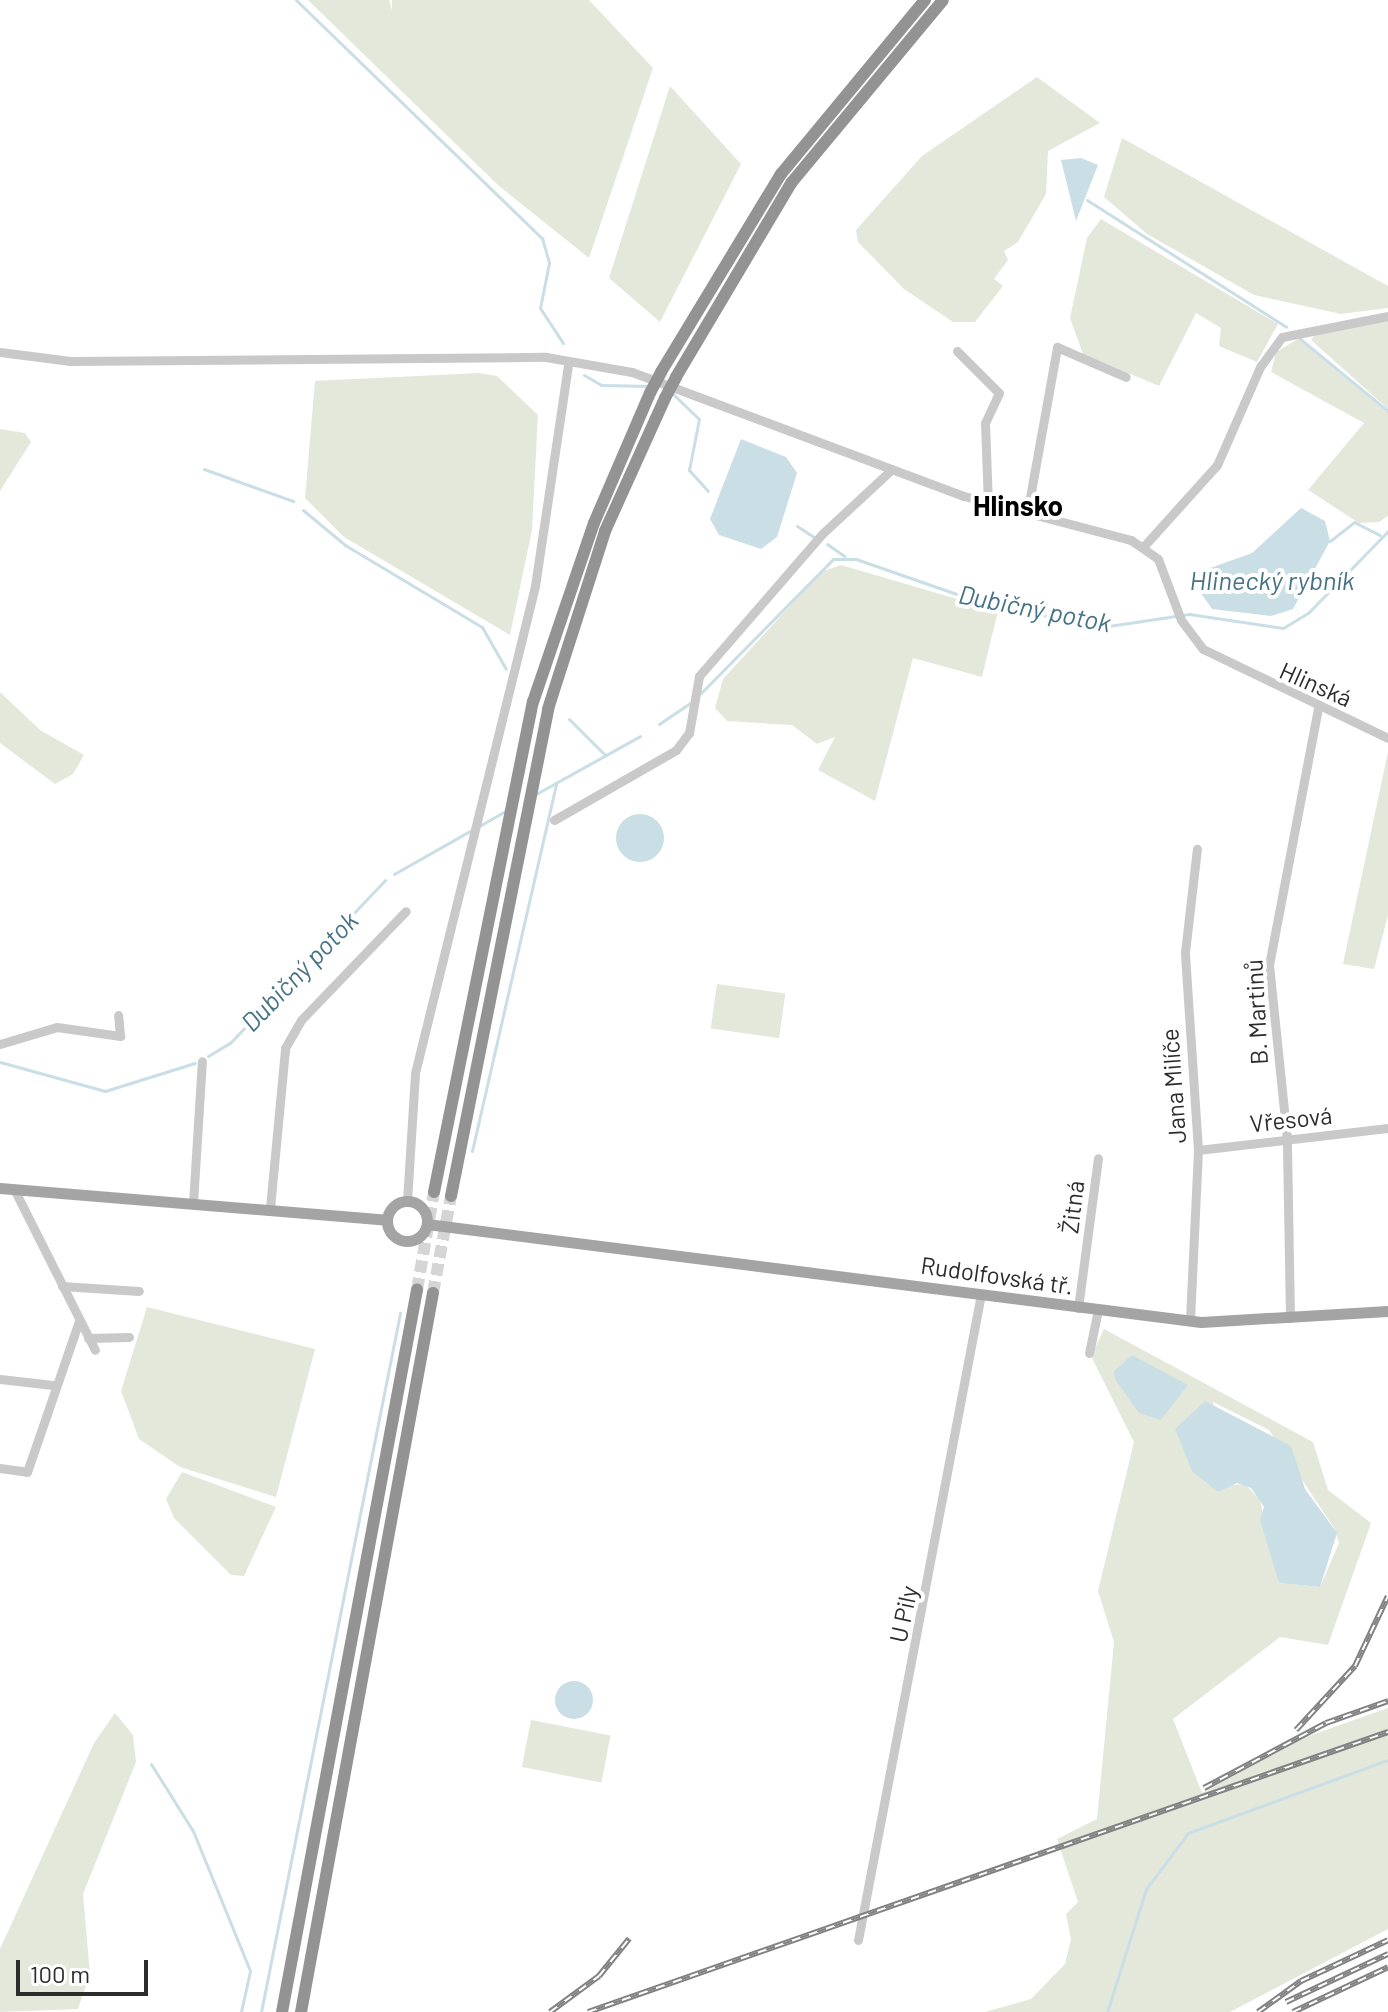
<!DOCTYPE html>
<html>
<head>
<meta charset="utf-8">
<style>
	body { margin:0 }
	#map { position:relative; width:1388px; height:2012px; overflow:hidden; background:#fff; font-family:Barlow,sans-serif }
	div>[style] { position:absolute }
	.green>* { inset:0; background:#e4e8db; transform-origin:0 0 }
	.water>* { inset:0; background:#cadee6 }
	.round { border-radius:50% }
	.stream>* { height:3px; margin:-1.5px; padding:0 1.5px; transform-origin:1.5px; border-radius:1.5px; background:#cadee6 }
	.highway-tunnel>* { height:12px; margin-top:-6px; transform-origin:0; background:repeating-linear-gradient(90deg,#d5d5d5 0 12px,transparent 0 18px) }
	.minor>* { height:9px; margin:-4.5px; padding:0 4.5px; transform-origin:4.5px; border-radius:4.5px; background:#c9c9c9 }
	.major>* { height:11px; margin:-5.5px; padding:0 5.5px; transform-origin:5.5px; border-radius:5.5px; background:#a4a4a4 }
	.major>.ring { margin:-5.5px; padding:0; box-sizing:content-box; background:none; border:11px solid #a4a4a4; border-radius:50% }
	.highway>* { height:12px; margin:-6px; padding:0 6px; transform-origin:6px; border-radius:6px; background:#939393 }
	.rail>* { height:6px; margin-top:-3px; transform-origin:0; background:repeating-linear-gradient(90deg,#fff 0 9px,#818181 0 18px); box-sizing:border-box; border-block:2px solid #818181 }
	.highway-bridge>* { height:12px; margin:-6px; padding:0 6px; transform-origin:6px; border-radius:6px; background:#939393 }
	span { translate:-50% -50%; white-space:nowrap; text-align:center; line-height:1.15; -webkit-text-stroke:8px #fff; paint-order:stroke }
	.street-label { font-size:24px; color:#2c2c2c }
	.water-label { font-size:26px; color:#457284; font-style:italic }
	.quarter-label { font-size:28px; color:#000; font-weight:700 }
	.scale { position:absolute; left:16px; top:1960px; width:132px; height:36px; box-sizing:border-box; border:4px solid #2c2c2c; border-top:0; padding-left:10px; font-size:24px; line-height:28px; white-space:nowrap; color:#2c2c2c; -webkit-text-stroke:6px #fff; paint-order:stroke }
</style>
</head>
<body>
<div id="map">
	<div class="green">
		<i style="clip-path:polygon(308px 0,389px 0,392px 10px,392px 0,589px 0,653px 68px,589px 258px,499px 186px)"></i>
		<i style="clip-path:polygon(1037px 77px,1100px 123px,1048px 151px,1046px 194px,1018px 242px,1004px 251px,1008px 260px,994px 279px,1003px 286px,975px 322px,953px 322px,904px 289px,858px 242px,856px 230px,922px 156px)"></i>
		<i style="clip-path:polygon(670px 86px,741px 164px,660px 322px,609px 278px)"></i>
		<i style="clip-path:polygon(1122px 138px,1388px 286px,1388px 308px,1341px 314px,1254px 295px,1147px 234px,1104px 197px)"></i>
		<i style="clip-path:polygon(1101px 219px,1278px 324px,1257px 362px,1219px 346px,1221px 328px,1196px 313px,1159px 386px,1083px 354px,1070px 318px,1087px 238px)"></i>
		<i style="clip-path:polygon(1388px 321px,1388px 409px,1311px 340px,1318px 331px)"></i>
		<i style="clip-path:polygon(1298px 339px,1388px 413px,1388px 516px,1379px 522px,1359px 523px,1308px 490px,1364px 423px,1271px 372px,1276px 352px)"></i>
		<i style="clip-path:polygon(479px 373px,497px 376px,538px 415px,532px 530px,510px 635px,344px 537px,305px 498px,315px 381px)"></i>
		<i style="clip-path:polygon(0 429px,25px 433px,31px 442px,0 491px)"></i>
		<i style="clip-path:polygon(841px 565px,998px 611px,982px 677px,913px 658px,875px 801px,818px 770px,835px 737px,817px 744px,792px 725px,727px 721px,715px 708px,723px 679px,821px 572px)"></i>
		<i style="clip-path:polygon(0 692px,40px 730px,84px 755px,73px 774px,55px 784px,0 743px)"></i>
		<i style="clip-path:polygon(1388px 752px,1388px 915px,1374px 969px,1343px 964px)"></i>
		<i style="left:717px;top:984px;width:69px;height:45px;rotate:8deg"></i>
		<i style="clip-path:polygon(147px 1307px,315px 1349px,276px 1497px,180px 1467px,139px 1439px,121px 1391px)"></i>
		<i style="clip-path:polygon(evenodd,1104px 1329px,1313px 1442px,1328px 1490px,1371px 1523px,1328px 1645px,1280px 1637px,1173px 1719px,1202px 1793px,1306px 1737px,1388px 1708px,1388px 1929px,1230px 2012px,985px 2012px,1031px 1999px,1065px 1964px,1071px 1939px,1066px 1914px,1078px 1902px,1057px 1839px,1097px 1819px,1114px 1642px,1098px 1591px,1134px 1442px,1091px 1356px,1104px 1329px,1213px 1402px,1269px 1430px,1334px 1528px,1339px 1543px,1320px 1587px,1279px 1583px,1260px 1500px,1245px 1484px,1230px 1485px,1213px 1402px)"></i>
		<i style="clip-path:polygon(182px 1472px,276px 1507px,244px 1576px,231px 1575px,174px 1518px,166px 1499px)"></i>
		<i style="clip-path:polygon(115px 1713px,133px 1735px,136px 1762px,83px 1894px,90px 1974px,78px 2009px,0 2012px,0 1949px,94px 1743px)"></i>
		<i style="left:531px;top:1720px;width:81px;height:48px;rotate:11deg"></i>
	</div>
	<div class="water">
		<i style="clip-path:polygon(1081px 158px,1098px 165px,1076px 221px,1061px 160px)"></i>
		<i style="clip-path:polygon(741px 439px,786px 457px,797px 473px,777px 537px,761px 549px,719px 535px,710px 519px)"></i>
		<i style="clip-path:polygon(1301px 508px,1325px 521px,1330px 541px,1293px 609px,1271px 616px,1212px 609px,1196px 586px,1199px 572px,1252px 553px)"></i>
		<i class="round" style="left:616px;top:814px;width:48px;height:48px"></i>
		<i style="clip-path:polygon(1132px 1355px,1188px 1385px,1161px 1420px,1139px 1413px,1115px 1379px,1114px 1371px)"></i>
		<i style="clip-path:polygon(1205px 1401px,1291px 1446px,1305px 1489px,1337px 1533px,1320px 1587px,1279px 1583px,1260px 1520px,1264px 1507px,1251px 1488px,1237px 1483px,1218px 1492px,1192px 1471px,1175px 1429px)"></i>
		<i class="round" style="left:555px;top:1681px;width:38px;height:38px"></i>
	</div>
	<div class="stream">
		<i style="left:296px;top:0;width:342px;rotate:44.1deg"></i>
		<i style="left:542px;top:238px;width:26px;rotate:74deg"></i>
		<i style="left:549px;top:263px;width:46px;rotate:101.3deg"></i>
		<i style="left:540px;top:308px;width:42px;rotate:56.7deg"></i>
		<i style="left:1087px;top:200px;width:236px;rotate:32.5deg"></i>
		<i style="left:1299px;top:338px;width:115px;rotate:39.4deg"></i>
		<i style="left:584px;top:375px;width:20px;rotate:30deg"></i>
		<i style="left:601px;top:385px;width:50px;rotate:1.1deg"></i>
		<i style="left:673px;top:394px;width:36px;rotate:44deg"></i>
		<i style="left:699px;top:419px;width:52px;rotate:101.1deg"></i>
		<i style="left:689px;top:470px;width:28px;rotate:48deg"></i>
		<i style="left:204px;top:469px;width:95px;rotate:19.8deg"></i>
		<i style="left:303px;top:510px;width:55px;rotate:39.8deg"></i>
		<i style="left:345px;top:545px;width:160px;rotate:30.9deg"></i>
		<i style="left:482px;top:627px;width:48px;rotate:60.3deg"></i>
		<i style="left:797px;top:526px;width:20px;rotate:33deg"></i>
		<i style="left:1330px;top:541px;width:31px;rotate:-38deg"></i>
		<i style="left:1354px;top:522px;width:29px;rotate:27deg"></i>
		<i style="left:827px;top:544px;width:21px;rotate:35deg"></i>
		<i style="left:701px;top:693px;width:188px;rotate:-45.4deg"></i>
		<i style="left:833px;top:559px;width:23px"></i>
		<i style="left:856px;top:559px;width:133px;rotate:19.2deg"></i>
		<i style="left:982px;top:603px;width:122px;rotate:11.3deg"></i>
		<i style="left:1102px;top:627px;width:88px;rotate:-8.5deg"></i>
		<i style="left:1189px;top:614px;width:95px;rotate:8.5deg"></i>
		<i style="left:1283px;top:628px;width:29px;rotate:-31deg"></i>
		<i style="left:1308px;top:613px;width:115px;rotate:-45.7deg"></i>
		<i style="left:569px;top:719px;width:51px;rotate:45deg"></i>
		<i style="left:659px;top:724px;width:37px;rotate:-34deg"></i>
		<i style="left:536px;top:794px;width:119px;rotate:-29.1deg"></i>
		<i style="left:481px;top:825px;width:28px;rotate:-30deg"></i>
		<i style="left:394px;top:874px;width:87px;rotate:-29.5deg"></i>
		<i style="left:208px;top:1056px;width:26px;rotate:-31deg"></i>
		<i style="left:230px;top:1043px;width:225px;rotate:-46.4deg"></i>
		<i style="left:0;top:1062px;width:109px;rotate:15.4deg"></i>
		<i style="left:105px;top:1091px;width:94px;rotate:-17.3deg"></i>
		<i style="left:472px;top:1151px;width:377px;rotate:-77.1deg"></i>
		<i style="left:151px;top:1764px;width:79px;rotate:57.9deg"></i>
		<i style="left:193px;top:1831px;width:151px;rotate:67.8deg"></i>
		<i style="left:250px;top:1971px;width:42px;rotate:102.4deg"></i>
		<i style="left:261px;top:2012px;width:713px;rotate:-78.75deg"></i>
		<i style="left:1107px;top:2012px;width:129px;rotate:-72.4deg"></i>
		<i style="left:1146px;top:1889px;width:70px;rotate:-53.1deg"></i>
		<i style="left:1188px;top:1833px;width:213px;rotate:-20.1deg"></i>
	</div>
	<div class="highway-tunnel">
		<i style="left:417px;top:1290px;width:99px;rotate:-80.2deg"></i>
		<i style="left:433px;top:1293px;width:99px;rotate:-79.5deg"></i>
	</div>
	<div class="minor">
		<i style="left:957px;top:351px;width:59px;rotate:45deg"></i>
		<i style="left:999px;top:393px;width:33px;rotate:115deg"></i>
		<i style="left:985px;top:423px;width:81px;rotate:87.9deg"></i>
		<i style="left:0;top:352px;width:71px;rotate:7.3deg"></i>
		<i style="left:70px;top:361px;width:476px;rotate:-0.5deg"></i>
		<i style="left:546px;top:357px;width:87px;rotate:9.9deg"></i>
		<i style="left:632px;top:372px;width:354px;rotate:20.5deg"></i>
		<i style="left:964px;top:496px;width:173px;rotate:14.8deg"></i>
		<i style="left:1131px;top:540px;width:33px;rotate:35deg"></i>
		<i style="left:1158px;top:559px;width:65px;rotate:69.3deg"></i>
		<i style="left:1181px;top:620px;width:36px;rotate:53deg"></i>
		<i style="left:1203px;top:649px;width:205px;rotate:25.7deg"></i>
		<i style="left:1027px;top:514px;width:170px;rotate:-79.8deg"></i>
		<i style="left:1057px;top:347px;width:75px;rotate:23.5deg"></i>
		<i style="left:1144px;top:546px;width:109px;rotate:-48deg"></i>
		<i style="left:1217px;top:465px;width:107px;rotate:-66.3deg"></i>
		<i style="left:1260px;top:367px;width:37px;rotate:-54deg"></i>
		<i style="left:1282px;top:337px;width:108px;rotate:-11.2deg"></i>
		<i style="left:554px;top:820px;width:141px;rotate:-29.8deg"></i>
		<i style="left:676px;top:750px;width:21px;rotate:-53deg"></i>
		<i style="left:689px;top:733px;width:58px;rotate:-80deg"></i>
		<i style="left:699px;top:676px;width:189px;rotate:-49.1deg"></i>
		<i style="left:823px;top:533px;width:93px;rotate:-42.8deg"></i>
		<i style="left:0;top:1044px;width:59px;rotate:-16.6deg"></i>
		<i style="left:57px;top:1027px;width:64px;rotate:8.1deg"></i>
		<i style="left:120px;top:1036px;width:21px;rotate:-95deg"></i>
		<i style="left:1198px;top:1150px;width:191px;rotate:-6.6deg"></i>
		<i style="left:14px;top:1189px;width:180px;rotate:63.3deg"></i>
		<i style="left:407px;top:1201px;width:128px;rotate:-86.4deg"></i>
		<i style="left:415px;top:1073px;width:502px;rotate:-76.16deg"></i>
		<i style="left:535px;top:586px;width:223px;rotate:-81.5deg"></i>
		<i style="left:193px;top:1203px;width:142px;rotate:-86.4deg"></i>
		<i style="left:270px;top:1208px;width:161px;rotate:-84.6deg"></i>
		<i style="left:285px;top:1048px;width:32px;rotate:-60deg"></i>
		<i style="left:301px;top:1020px;width:151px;rotate:-46.1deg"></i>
		<i style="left:62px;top:1286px;width:77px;rotate:3.7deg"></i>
		<i style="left:1078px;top:1308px;width:151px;rotate:-82.4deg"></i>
		<i style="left:1290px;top:1318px;width:179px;rotate:-91deg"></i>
		<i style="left:1287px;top:1139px;width:175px;rotate:-95.9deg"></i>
		<i style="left:1269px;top:965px;width:263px;rotate:-79.2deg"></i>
		<i style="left:1190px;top:1320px;width:170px;rotate:-87.3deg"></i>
		<i style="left:1198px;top:1150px;width:198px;rotate:-93.8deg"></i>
		<i style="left:1185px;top:952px;width:104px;rotate:-83.4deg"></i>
		<i style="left:88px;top:1338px;width:41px;rotate:-1.4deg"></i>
		<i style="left:1089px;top:1353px;width:44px;rotate:-78.2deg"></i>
		<i style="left:0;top:1379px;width:53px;rotate:6.5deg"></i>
		<i style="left:0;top:1468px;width:27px;rotate:8deg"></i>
		<i style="left:27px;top:1472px;width:160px;rotate:-71deg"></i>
		<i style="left:858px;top:1940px;width:658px;rotate:-79.22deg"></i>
	</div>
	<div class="major">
		<i style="left:0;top:1188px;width:388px;rotate:4.7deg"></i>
		<i class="ring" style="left:387px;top:1201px;width:29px;height:29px"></i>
		<i style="left:427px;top:1224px;width:780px;rotate:7.22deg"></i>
		<i style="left:1201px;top:1322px;width:187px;rotate:-3.4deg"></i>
	</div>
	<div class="highway">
		<i style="left:661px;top:372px;width:232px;rotate:-58.8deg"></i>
		<i style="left:781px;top:174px;width:226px;rotate:-50.4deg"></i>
		<i style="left:676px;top:377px;width:227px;rotate:-59.3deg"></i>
		<i style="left:792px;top:182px;width:236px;rotate:-50.3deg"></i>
		<i style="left:434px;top:1192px;width:500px;rotate:-78.6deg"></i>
		<i style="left:533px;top:702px;width:189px;rotate:-71.2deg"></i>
		<i style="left:594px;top:523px;width:142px;rotate:-66.7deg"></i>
		<i style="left:451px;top:1196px;width:497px;rotate:-78.7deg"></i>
		<i style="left:548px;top:709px;width:187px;rotate:-72.2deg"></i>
		<i style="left:605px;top:531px;width:146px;rotate:-65.7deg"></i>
		<i style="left:282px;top:2012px;width:735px;rotate:-79.41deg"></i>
		<i style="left:301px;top:2012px;width:731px;rotate:-79.6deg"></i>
	</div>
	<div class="rail">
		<i style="left:1296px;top:1730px;width:87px;rotate:-47.3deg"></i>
		<i style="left:1355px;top:1666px;width:77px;rotate:-64.8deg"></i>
		<i style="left:1204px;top:1788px;width:138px;rotate:-28deg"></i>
		<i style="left:1326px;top:1723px;width:66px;rotate:-19.5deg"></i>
		<i style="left:1286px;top:2002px;width:113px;rotate:-25.2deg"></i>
		<i style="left:550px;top:2012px;width:61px;rotate:-36.3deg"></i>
		<i style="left:599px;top:1976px;width:48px;rotate:-51deg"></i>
		<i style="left:588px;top:2012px;width:848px;rotate:-19.29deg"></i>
		<i style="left:1258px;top:2012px;width:53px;rotate:-35.8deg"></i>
		<i style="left:1301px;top:1981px;width:96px;rotate:-25.2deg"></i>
		<i style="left:1293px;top:2012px;width:105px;rotate:-25.3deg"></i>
	</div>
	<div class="highway-bridge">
		<i style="left:650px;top:393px;width:24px;rotate:-62deg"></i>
		<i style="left:665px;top:398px;width:24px;rotate:-62deg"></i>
	</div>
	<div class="street-label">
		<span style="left:1316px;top:684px;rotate:24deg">Hlinská</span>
		<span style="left:1256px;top:1012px;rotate:-93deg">B. Martinů</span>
		<span style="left:1173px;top:1086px;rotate:-94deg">Jana Milíče</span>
		<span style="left:1291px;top:1119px;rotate:-6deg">Vřesová</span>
		<span style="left:1072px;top:1207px;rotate:-83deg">Žitná</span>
		<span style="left:997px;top:1275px;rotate:8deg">Rudolfovská tř.</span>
		<span style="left:903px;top:1614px;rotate:-78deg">U Pily</span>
	</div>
	<div class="water-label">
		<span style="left:1272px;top:580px">Hlinecký rybník</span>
		<span style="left:1035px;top:608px;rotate:11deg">Dubičný potok</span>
		<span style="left:299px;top:971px;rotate:-46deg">Dubičný potok</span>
	</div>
	<div class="quarter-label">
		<span style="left:1018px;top:505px">Hlinsko</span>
	</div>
	<div class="scale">100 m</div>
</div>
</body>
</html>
